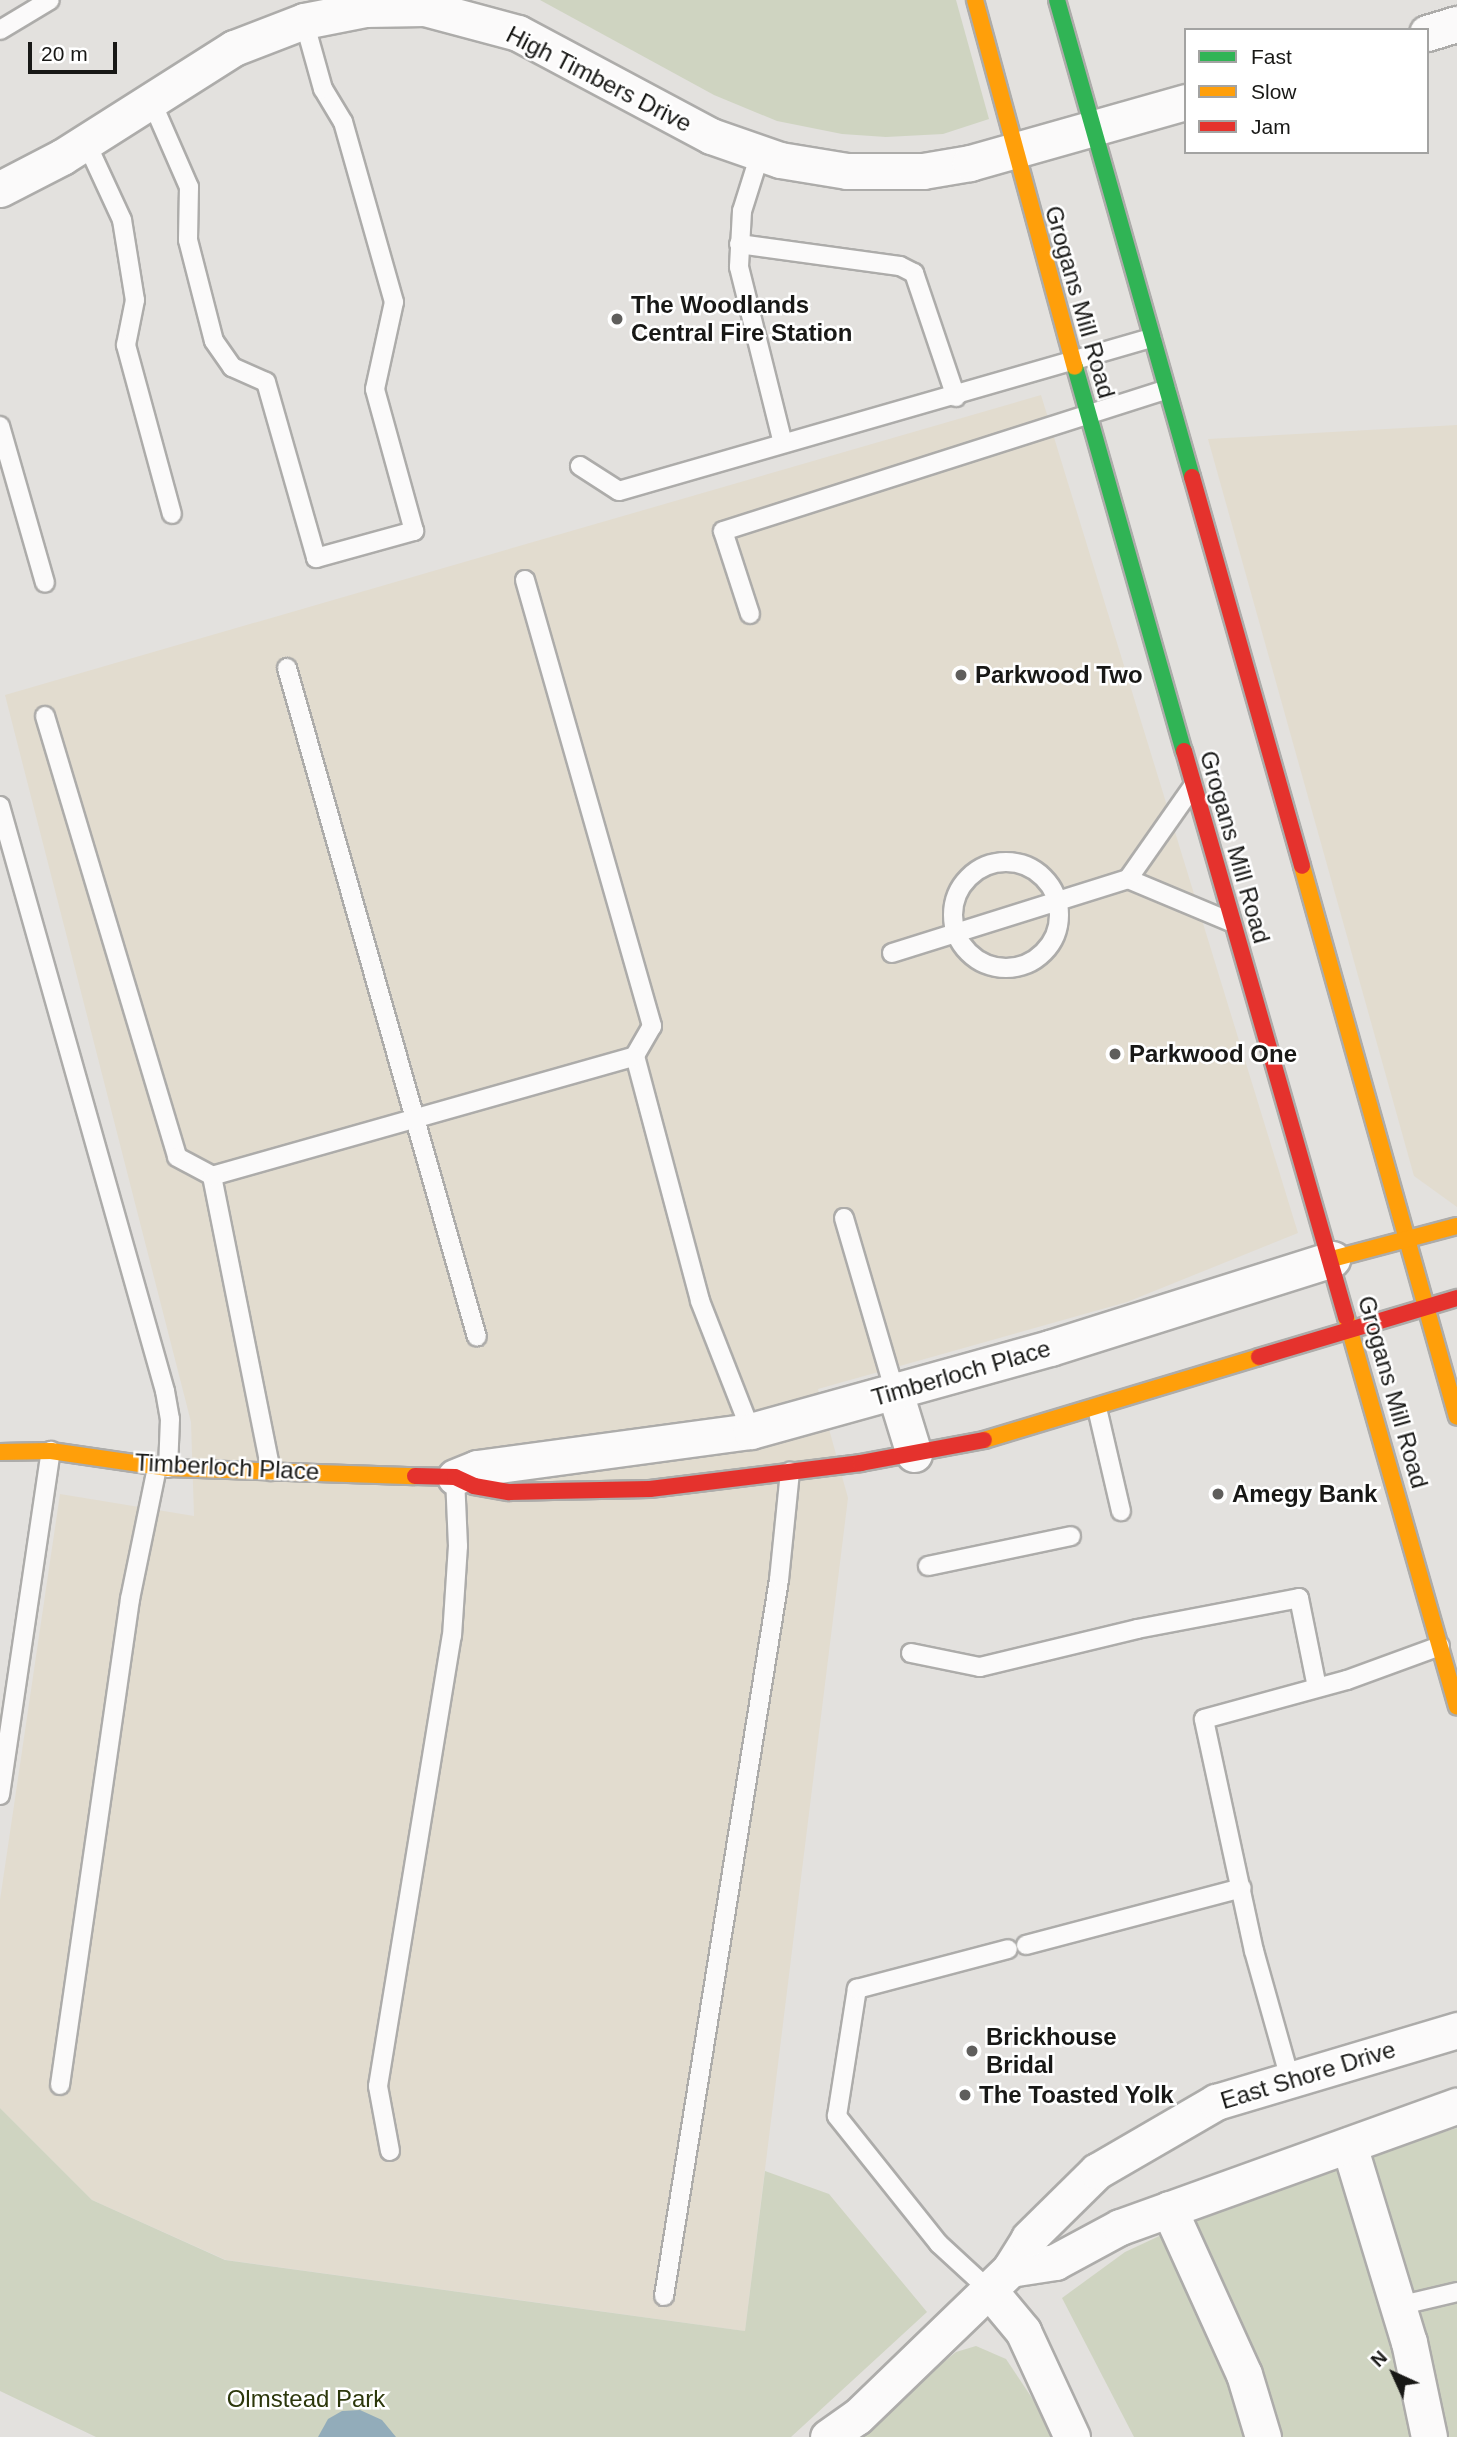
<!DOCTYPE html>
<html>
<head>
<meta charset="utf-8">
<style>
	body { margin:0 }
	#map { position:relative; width:1457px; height:2437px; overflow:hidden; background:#e3e1de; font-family:Helvetica,sans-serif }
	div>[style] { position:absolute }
	.commercial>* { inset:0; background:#e2dccf }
	.green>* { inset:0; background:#cfd4c1 }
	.water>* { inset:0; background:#92acba }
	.roads { filter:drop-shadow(2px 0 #adacaa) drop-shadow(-2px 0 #adacaa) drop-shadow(0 2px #adacaa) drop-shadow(0 -2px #adacaa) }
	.lane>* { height:18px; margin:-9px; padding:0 9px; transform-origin:9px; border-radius:9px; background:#fbfafa }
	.lane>.ring { margin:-9px; padding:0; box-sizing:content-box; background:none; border:18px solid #fbfafa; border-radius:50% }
	.street>* { height:35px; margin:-17.5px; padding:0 17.5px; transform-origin:17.5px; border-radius:17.5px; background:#fbfafa }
	.fast>* { height:16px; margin:-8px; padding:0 8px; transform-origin:8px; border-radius:8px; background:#30b455 }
	.slow>* { height:16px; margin:-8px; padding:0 8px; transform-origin:8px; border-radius:8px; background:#ff9f0a }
	.jam>* { height:16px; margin:-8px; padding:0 8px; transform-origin:8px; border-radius:8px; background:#e5322d }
	.dots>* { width:19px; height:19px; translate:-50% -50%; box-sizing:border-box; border:4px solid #fff; border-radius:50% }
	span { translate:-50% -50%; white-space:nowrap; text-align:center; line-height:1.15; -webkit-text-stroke:5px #fff; paint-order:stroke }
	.street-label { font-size:24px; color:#181816 }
	.poi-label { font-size:24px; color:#181816; font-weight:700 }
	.left { translate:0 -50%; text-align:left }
	.park-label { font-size:24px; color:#2c370b }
	.legend { position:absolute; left:1184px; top:28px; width:245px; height:126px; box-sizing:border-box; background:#fff; border:2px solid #a3a3a2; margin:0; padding:9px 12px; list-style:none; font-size:21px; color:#181816 }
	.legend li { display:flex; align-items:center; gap:14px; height:35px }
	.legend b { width:35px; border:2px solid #a3a3a2 }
	.north { position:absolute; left:1359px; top:2339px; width:70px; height:70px; -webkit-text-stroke:5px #fff; paint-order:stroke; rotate:315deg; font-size:19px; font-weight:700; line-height:28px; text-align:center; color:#181816 }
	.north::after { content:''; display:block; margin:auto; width:24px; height:32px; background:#181816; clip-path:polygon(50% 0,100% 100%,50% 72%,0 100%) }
	.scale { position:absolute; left:28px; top:42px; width:89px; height:32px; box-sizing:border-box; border:4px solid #181816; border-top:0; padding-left:9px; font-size:21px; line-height:24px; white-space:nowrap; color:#181816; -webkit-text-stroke:5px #fff; paint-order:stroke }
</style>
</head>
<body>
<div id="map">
	<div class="commercial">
		<i style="clip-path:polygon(1041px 395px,1298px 1233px,1127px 1302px,818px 1389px,848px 1498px,745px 2331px,226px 2260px,92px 2200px,0 2108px,0 1900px,60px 1494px,194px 1516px,191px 1422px,5px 695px)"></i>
		<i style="clip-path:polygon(1457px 425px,1457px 1207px,1414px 1176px,1208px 439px)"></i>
	</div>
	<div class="green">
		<i style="clip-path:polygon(540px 0,956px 0,989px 119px,943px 134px,886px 137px,842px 134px,777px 121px,714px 95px)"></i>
		<i style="clip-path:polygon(0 2108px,92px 2200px,225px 2260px,745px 2331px,765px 2171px,829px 2194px,927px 2312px,791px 2437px,96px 2437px,0 2391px)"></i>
		<i style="clip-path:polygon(1457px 2128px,1457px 2437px,1134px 2437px,1062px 2298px,1125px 2252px,1258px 2190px)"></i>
		<i style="clip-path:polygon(976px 2346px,1006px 2359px,1058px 2437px,851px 2437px,956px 2352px)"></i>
	</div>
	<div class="water">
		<i style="clip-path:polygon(360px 2410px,382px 2420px,396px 2437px,318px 2437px,328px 2419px,342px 2411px)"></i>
	</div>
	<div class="roads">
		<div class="lane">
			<i style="left:0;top:30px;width:58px;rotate:-31deg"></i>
			<i style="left:151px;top:100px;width:95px;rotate:66.4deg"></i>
			<i style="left:189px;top:187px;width:53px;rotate:91.1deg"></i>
			<i style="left:188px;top:240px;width:104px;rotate:75.6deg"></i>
			<i style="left:214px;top:341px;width:32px;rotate:55deg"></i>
			<i style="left:232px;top:367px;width:37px;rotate:24deg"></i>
			<i style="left:266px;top:382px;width:183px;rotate:74.1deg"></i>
			<i style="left:316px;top:558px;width:102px;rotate:-15.4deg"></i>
			<i style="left:414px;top:531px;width:147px;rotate:-105.4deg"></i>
			<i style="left:375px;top:389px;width:89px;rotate:-77.7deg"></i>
			<i style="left:394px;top:302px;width:187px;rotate:-105.8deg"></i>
			<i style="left:343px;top:122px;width:39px;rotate:-121deg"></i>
			<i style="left:323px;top:89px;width:71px;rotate:-105.6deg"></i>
			<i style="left:86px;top:142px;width:86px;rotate:65.2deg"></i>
			<i style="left:122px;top:220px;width:81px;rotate:80.8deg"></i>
			<i style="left:135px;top:300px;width:46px;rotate:101.3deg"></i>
			<i style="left:126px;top:345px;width:175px;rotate:74.8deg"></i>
			<i style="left:760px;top:154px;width:60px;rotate:107.5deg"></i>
			<i style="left:742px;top:211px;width:56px;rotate:93.1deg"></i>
			<i style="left:739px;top:267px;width:181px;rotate:76deg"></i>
			<i style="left:739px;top:244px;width:162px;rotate:7.8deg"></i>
			<i style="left:900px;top:266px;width:16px;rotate:27deg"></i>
			<i style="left:914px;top:273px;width:131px;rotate:71.3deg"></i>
			<i style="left:0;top:426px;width:163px;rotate:74deg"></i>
			<i style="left:580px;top:466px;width:46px;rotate:32.7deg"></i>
			<i style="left:619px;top:491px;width:554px;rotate:-16.04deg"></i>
			<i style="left:525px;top:580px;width:464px;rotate:74.1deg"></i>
			<i style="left:652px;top:1026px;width:34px;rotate:120deg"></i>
			<i style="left:635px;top:1056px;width:253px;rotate:75.1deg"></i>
			<i style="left:700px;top:1301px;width:140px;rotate:68.6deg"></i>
			<i style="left:750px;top:614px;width:87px;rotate:-108deg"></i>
			<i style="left:723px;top:531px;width:465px;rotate:-17.7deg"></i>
			<i style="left:287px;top:668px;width:695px;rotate:74.15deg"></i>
			<i style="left:45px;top:716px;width:460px;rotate:73.3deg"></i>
			<i style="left:177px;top:1157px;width:40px;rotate:28deg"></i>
			<i style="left:212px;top:1176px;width:301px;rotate:78.7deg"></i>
			<i style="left:0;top:806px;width:608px;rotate:74.25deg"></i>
			<i style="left:165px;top:1391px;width:28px;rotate:80deg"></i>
			<i style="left:170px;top:1419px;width:49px;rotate:92.3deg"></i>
			<i class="ring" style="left:953px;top:862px;width:88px;height:88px"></i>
			<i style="left:1128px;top:879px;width:112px;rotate:22.7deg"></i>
			<i style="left:892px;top:953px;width:247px;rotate:-17.4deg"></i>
			<i style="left:1128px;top:879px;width:113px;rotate:-55deg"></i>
			<i style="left:212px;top:1176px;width:440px;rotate:-15.8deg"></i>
			<i style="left:844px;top:1218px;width:178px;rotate:73.7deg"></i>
			<i style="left:1097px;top:1408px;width:106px;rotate:76.9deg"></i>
			<i style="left:928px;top:1566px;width:146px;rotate:-11.8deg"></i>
			<i style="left:911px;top:1653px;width:70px;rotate:11.5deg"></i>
			<i style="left:980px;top:1667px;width:162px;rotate:-13.6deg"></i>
			<i style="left:1137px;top:1629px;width:165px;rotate:-10.8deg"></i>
			<i style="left:1299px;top:1598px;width:91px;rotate:78.6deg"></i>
			<i style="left:0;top:1795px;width:348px;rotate:-81.6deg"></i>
			<i style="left:1026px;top:1945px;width:223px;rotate:-14.8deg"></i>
			<i style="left:1290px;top:2079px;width:133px;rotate:-105.7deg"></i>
			<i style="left:1254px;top:1951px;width:237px;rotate:-102.2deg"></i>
			<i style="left:1204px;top:1719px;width:148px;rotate:-15.3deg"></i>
			<i style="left:1347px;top:1680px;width:99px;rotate:-20.1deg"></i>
			<i style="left:60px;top:2085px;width:491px;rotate:-81.8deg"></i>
			<i style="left:130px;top:1599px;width:135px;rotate:-78.4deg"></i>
			<i style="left:390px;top:2151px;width:66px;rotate:-100.5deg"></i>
			<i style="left:378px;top:2086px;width:456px;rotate:-80.7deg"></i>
			<i style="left:452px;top:1636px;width:90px;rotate:-86.2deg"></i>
			<i style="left:458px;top:1546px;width:69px;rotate:-92.5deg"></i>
			<i style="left:988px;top:2289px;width:67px;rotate:-137.4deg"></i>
			<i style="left:939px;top:2244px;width:164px;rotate:-128.6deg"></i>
			<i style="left:837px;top:2116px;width:129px;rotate:-81.1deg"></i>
			<i style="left:857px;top:1989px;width:156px;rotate:-14.8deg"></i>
			<i style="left:664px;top:2296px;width:725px;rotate:-80.88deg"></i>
			<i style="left:779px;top:1580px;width:109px;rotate:-84.2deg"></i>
			<i style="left:1398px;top:2306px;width:61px;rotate:-13.3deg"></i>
		</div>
		<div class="street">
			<i style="left:1427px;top:33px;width:31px;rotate:-17deg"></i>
			<i style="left:0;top:189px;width:70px;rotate:-27.3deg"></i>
			<i style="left:62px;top:157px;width:204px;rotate:-32.4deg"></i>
			<i style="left:234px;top:48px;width:75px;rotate:-21.1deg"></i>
			<i style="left:304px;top:21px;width:62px;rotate:-11.1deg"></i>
			<i style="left:365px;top:9px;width:60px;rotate:-1deg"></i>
			<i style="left:425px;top:8px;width:96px;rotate:15deg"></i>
			<i style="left:518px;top:33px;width:219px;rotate:28.1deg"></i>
			<i style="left:711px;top:136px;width:73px;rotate:19.2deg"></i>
			<i style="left:780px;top:160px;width:68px;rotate:9.3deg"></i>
			<i style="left:847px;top:171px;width:76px"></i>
			<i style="left:923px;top:171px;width:48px;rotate:-9.7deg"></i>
			<i style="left:970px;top:163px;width:224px;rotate:-15.8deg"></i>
			<i style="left:894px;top:1389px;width:68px;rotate:72.9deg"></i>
			<i style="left:455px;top:1477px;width:24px;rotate:-22deg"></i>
			<i style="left:477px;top:1468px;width:276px;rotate:-7.7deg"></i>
			<i style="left:751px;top:1431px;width:310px;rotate:-15.5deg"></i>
			<i style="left:1050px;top:1348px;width:296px;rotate:-17.5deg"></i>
			<i style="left:1349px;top:2145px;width:206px;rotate:73.1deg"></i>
			<i style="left:1409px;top:2342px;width:97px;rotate:78.1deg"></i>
			<i style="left:1169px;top:2209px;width:181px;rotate:65.6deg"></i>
			<i style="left:1244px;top:2374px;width:66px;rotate:73.2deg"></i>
			<i style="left:1010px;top:2269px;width:46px;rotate:-8.8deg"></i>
			<i style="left:1055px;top:2262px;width:74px;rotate:-28.3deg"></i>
			<i style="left:1120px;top:2227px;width:358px;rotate:-19.8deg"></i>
			<i style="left:988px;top:2289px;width:55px;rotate:50.2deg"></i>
			<i style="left:1023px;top:2331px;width:117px;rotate:65.2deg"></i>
			<i style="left:828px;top:2437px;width:35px;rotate:-35deg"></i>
			<i style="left:857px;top:2417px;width:213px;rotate:-44deg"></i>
			<i style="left:1010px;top:2269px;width:36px;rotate:-58deg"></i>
			<i style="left:1029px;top:2238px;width:95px;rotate:-44.6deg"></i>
			<i style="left:1097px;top:2171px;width:138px;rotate:-30.1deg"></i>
			<i style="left:1216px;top:2102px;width:252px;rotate:-16.6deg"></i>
		</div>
		<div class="fast">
			<i style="left:1057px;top:0;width:496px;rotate:74.2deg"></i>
			<i style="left:1075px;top:367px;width:399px;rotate:74.2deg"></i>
		</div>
		<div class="slow">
			<i style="left:975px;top:0;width:380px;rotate:74.8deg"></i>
			<i style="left:1302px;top:866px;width:572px;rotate:74.29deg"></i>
			<i style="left:1332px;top:1259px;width:129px;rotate:-14.8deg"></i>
			<i style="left:1346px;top:1317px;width:405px;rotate:74.1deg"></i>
			<i style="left:984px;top:1440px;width:287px;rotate:-16.8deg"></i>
			<i style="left:0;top:1452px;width:51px;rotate:-1.1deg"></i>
			<i style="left:51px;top:1451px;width:118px;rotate:8.3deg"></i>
			<i style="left:168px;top:1468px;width:247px;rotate:1.9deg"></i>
		</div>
		<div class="jam">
			<i style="left:1192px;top:477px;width:404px;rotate:74.2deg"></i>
			<i style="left:1184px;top:751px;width:589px;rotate:74.03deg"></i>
			<i style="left:1259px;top:1357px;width:207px;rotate:-16.6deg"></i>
			<i style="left:415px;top:1476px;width:40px;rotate:1.4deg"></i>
			<i style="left:455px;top:1477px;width:21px;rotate:25deg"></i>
			<i style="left:474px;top:1486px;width:36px;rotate:10deg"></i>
			<i style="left:509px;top:1492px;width:141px;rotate:-1.2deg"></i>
			<i style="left:650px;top:1489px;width:213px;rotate:-7deg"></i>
			<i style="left:861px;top:1463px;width:125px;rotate:-10.6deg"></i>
		</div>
	</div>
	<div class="dots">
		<i style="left:617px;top:319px;background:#5f5e5c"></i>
		<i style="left:961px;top:675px;background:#5f5e5c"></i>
		<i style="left:1115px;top:1054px;background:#5f5e5c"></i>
		<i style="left:1218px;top:1494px;background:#5f5e5c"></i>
		<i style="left:972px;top:2051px;background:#5f5e5c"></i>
		<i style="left:965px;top:2095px;background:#5f5e5c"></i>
	</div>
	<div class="street-label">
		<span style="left:599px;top:79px;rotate:27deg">High Timbers Drive</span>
		<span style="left:1080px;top:302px;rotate:74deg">Grogans Mill Road</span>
		<span style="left:1235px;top:847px;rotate:74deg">Grogans Mill Road</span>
		<span style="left:961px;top:1373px;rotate:-16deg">Timberloch Place</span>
		<span style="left:1393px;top:1392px;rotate:74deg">Grogans Mill Road</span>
		<span style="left:227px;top:1467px;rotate:3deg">Timberloch Place</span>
		<span style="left:1308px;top:2075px;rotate:-17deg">East Shore Drive</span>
	</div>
	<div class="poi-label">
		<span class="left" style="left:631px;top:319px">The Woodlands<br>Central Fire Station</span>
		<span class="left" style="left:975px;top:675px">Parkwood Two</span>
		<span class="left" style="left:1129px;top:1054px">Parkwood One</span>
		<span class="left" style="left:1232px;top:1494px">Amegy Bank</span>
		<span class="left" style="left:986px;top:2051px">Brickhouse<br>Bridal</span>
		<span class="left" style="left:979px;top:2095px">The Toasted Yolk</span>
	</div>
	<div class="park-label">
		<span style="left:306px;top:2399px">Olmstead Park</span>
	</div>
	<ul class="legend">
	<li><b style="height:9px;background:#30b455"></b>Fast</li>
	<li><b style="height:9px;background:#ff9f0a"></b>Slow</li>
	<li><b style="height:9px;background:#e5322d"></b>Jam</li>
	</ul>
	<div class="north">N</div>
	<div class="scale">20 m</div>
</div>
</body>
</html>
